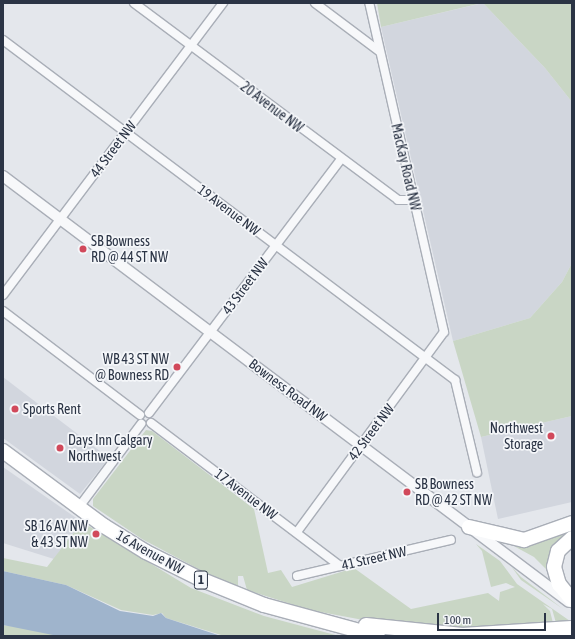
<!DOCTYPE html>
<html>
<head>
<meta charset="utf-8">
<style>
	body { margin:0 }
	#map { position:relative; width:575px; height:639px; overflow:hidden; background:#e4e7ec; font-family:"Asap Condensed",sans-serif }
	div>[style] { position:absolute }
	.built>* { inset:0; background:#d2d6de }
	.green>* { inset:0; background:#c9d6c5 }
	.water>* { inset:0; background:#9fb4cc }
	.roads { filter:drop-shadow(1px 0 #a9aeb7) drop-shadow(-1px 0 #a9aeb7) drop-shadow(0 1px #a9aeb7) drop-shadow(0 -1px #a9aeb7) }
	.minor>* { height:8px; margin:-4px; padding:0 4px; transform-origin:4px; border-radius:4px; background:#f7f8fa }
	.tertiary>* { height:10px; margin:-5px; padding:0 5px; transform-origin:5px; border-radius:5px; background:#f7f8fa }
	.trunk>* { height:14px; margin:-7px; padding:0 7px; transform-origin:7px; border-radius:7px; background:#fff }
	.dots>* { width:11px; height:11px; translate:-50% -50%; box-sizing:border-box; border:2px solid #f4f6f9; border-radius:50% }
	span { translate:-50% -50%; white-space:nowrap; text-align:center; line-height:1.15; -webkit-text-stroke:3.5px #f4f6f9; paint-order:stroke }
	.shield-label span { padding:1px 3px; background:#f4f6f9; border:1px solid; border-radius:3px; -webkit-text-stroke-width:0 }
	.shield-label { font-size:13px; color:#2b3445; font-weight:700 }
	.street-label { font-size:14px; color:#2b3445 }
	.poi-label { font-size:14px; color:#2b3445 }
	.left { translate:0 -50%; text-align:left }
	.right { translate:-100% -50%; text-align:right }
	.frame { position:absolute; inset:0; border:4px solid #2b3445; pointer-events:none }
	.scale { position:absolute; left:437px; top:613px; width:109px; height:18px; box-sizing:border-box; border:2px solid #2b3445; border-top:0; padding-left:5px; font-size:12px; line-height:14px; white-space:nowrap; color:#2b3445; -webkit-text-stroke:3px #f4f6f9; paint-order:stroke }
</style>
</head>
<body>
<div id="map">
	<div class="built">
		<i style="clip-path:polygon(483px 3px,545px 68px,572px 102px,572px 263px,562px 282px,530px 318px,453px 341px,381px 27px)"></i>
		<i style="clip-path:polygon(3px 377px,109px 458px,80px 494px,3px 438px)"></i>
		<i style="clip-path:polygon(572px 416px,572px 502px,498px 519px,481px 437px)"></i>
		<i style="clip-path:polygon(3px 467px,82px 522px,54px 559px,3px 543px)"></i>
	</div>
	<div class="green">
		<i style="clip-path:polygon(377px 3px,482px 3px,381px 27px)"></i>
		<i style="clip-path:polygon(483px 3px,572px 3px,572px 102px,545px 68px)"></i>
		<i style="clip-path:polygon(572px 263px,572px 416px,481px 437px,453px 341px,530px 318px,562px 282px)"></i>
		<i style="clip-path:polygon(146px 430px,152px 431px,254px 509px,268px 573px,281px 570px,292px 587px,354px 568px,411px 609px,488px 593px,499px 601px,500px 592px,515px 587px,506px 583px,491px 587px,482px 551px,476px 544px,500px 561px,517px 584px,570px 621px,556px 623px,552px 609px,543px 604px,550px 611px,553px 623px,483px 630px,374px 622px,310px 610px,247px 590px,243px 576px,238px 576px,238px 587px,208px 574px,142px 539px,93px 506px,93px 499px)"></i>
		<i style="clip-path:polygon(82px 522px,191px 588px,264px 616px,339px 636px,221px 635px,166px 618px,162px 613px,153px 615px,121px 610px,66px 585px,3px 571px,3px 558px,47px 567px)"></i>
		<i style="clip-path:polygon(572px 529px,554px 545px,546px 569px,534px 557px,512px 545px,535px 544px)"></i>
		<i style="clip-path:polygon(511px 566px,521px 577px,563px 609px,521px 580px)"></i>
		<i style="clip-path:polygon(3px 625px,45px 631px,58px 636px,3px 636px)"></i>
	</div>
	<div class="water">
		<i style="clip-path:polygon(3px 571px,66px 585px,120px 611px,153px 616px,161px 613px,166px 618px,221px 636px,58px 636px,3px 625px)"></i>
	</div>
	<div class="roads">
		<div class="minor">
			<i style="left:134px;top:3px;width:329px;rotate:36.7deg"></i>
			<i style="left:398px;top:200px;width:16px"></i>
			<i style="left:315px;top:3px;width:80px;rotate:36.9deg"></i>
			<i style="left:3px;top:40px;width:566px;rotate:36.95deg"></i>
			<i style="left:455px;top:380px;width:95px;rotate:76.6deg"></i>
			<i style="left:3px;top:295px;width:366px;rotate:-53deg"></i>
			<i style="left:3px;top:311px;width:172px;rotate:37.2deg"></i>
			<i style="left:149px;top:413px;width:318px;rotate:-52.9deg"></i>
			<i style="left:151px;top:423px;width:237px;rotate:37.1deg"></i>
			<i style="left:79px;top:507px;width:104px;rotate:-53.2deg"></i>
			<i style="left:297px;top:532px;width:248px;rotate:-53.7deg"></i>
			<i style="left:444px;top:332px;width:337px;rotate:-102.8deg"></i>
			<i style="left:297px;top:576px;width:158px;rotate:-13.2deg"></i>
		</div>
		<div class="tertiary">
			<i style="left:3px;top:176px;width:708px;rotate:36.97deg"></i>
		</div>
		<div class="trunk">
			<i style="left:3px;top:451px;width:126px;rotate:36.6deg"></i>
			<i style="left:104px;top:526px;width:49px;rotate:31.8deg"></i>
			<i style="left:146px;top:552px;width:60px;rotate:26.6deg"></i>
			<i style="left:200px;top:579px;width:69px;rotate:22.1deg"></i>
			<i style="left:264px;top:605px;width:118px;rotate:15.2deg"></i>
			<i style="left:469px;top:527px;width:57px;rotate:13.3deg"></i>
			<i style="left:524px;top:540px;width:51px;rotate:-19.5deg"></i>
			<i style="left:572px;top:538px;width:19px;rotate:137deg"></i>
			<i style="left:558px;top:551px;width:16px;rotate:104deg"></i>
			<i style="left:554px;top:567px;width:18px;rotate:74deg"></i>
			<i style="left:559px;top:584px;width:21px;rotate:51deg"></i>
			<i style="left:366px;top:625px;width:97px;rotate:5.9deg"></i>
			<i style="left:462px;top:635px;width:110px;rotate:-3.6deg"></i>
		</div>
	</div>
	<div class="dots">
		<i style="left:83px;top:249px;background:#d1495b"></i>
		<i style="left:177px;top:367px;background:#d1495b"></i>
		<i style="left:15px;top:409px;background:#d1495b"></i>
		<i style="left:551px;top:436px;background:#d1495b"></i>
		<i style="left:60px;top:448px;background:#d1495b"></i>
		<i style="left:407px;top:492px;background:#d1495b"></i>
		<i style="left:96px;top:534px;background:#d1495b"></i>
	</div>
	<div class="shield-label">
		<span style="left:201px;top:580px">1</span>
	</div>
	<div class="street-label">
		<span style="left:272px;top:107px;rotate:37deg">20 Avenue NW</span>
		<span style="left:113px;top:149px;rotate:-53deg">44 Street NW</span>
		<span style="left:406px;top:167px;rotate:77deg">MacKay Road NW</span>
		<span style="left:229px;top:210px;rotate:37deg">19 Avenue NW</span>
		<span style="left:245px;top:286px;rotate:-53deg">43 Street NW</span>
		<span style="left:288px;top:390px;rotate:37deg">Bowness Road NW</span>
		<span style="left:371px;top:432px;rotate:-53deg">42 Street NW</span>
		<span style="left:246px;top:494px;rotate:37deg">17 Avenue NW</span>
		<span style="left:150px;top:552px;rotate:29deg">16 Avenue NW</span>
		<span style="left:374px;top:558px;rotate:-13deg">41 Street NW</span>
	</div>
	<div class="poi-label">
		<span class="left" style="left:91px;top:249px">SB Bowness<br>RD @ 44 ST NW</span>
		<span class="right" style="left:169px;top:367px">WB 43 ST NW<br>@ Bowness RD</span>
		<span class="left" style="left:23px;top:409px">Sports Rent</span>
		<span class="right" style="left:543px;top:436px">Northwest<br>Storage</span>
		<span class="left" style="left:68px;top:448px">Days Inn Calgary<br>Northwest</span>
		<span class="left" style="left:415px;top:492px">SB Bowness<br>RD @ 42 ST NW</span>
		<span class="right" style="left:88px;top:534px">SB 16 AV NW<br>&amp; 43 ST NW</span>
	</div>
	<div class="frame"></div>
	<div class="scale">100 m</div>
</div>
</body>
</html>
